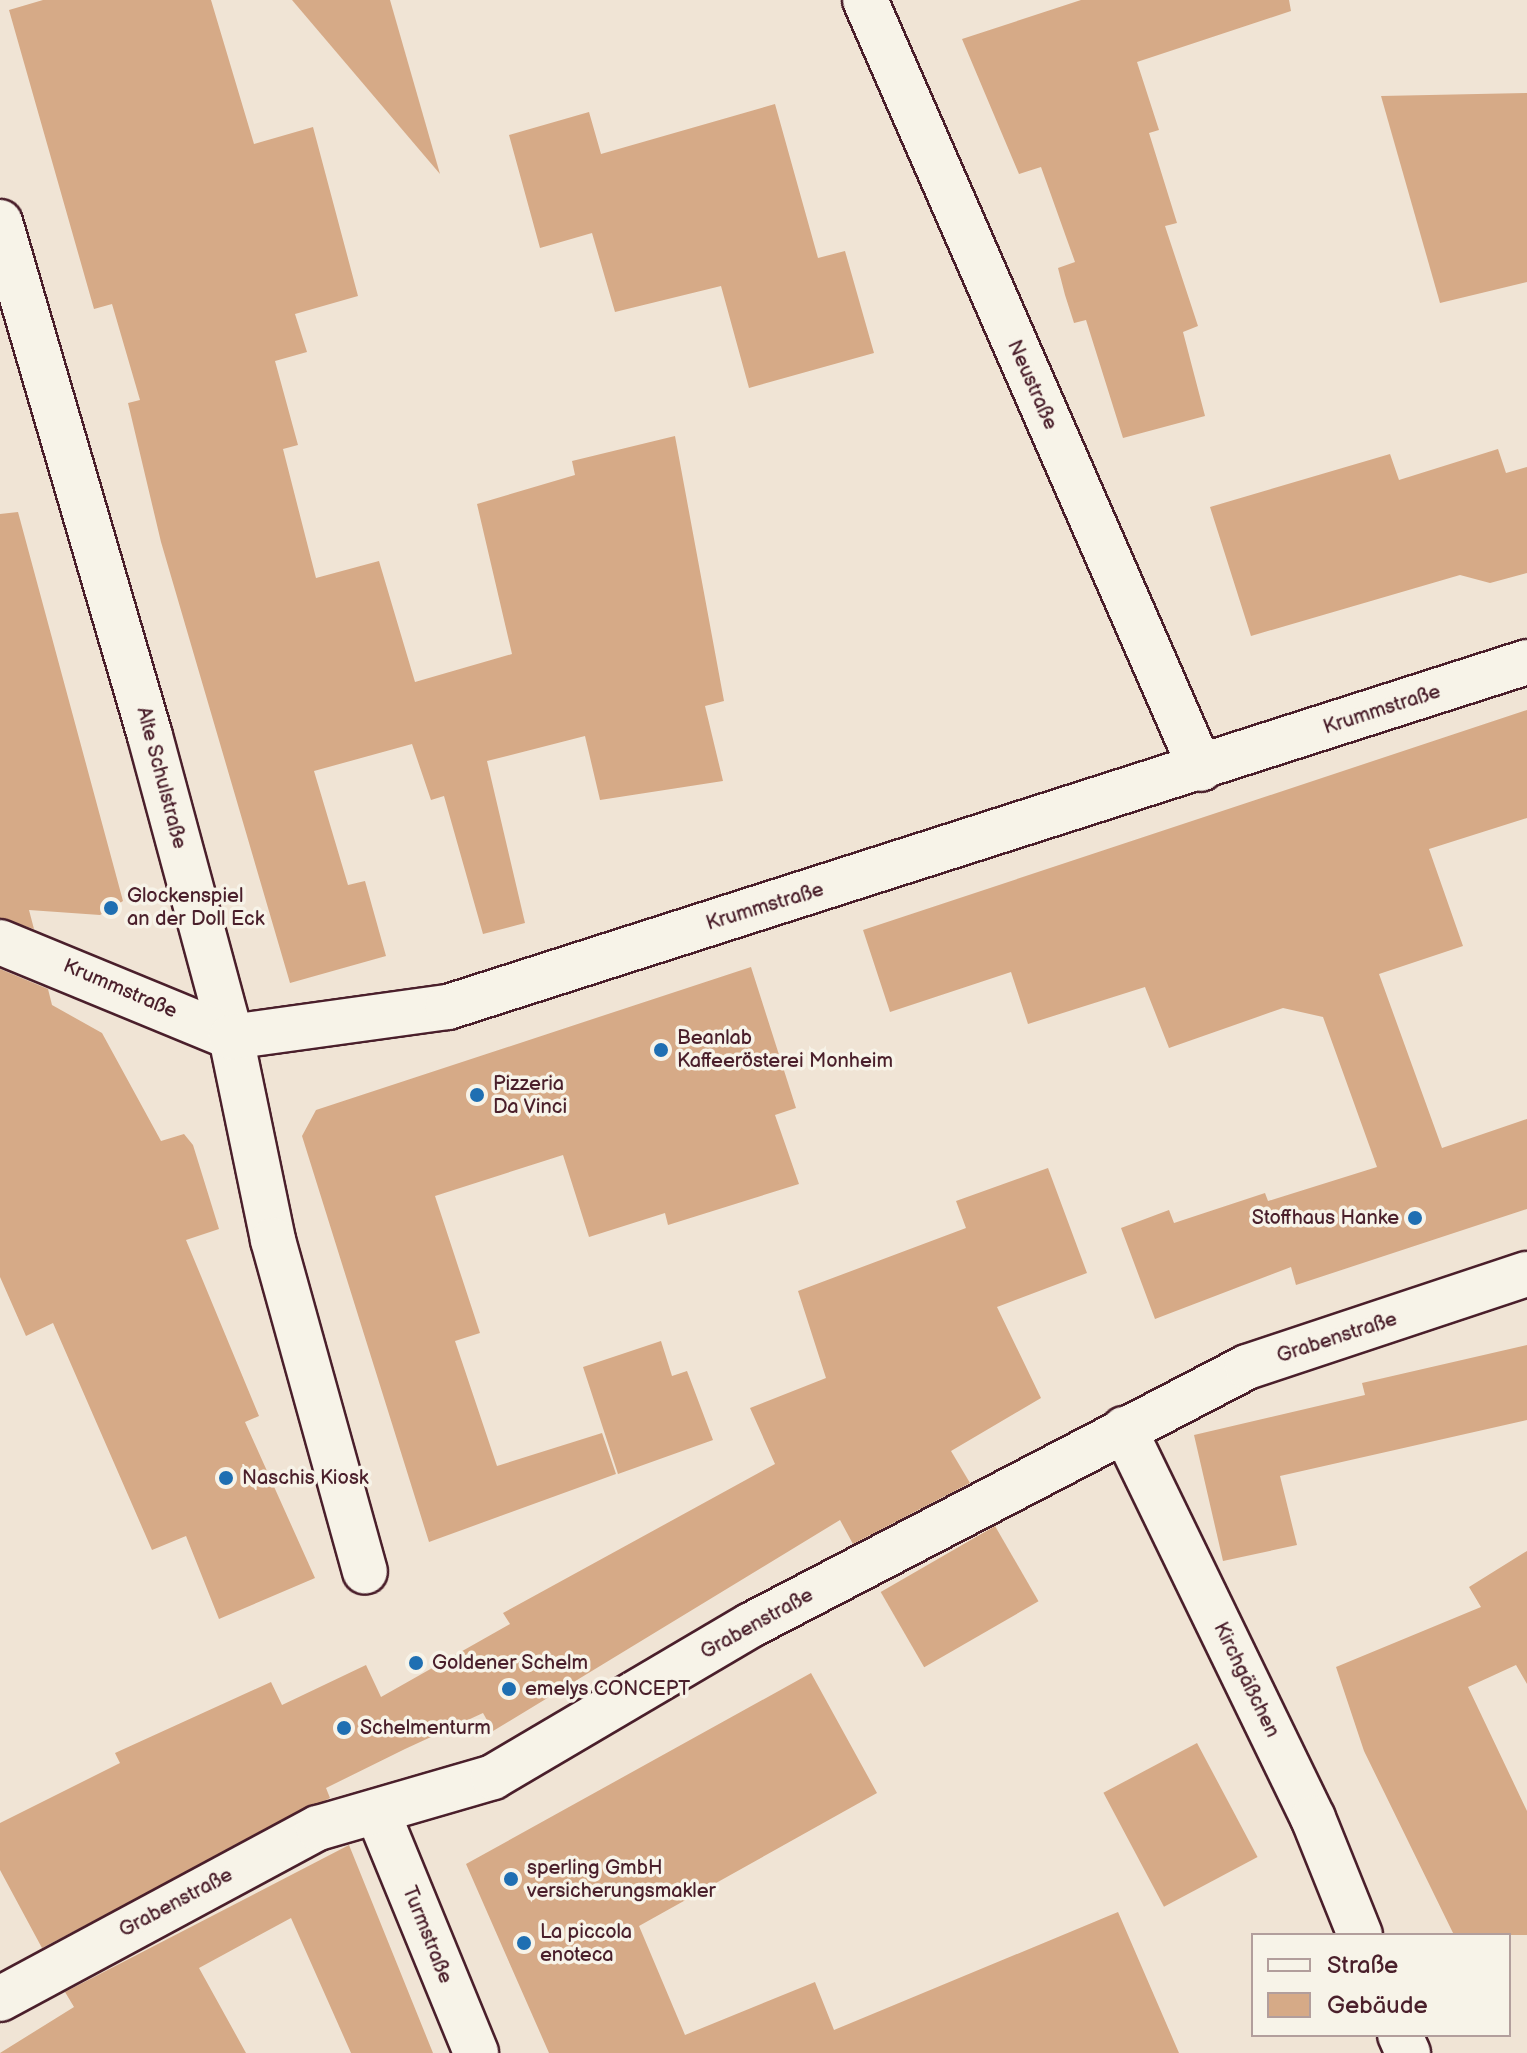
<!DOCTYPE html>
<html>
<head>
<meta charset="utf-8">
<style>
	body { margin:0 }
	#map { position:relative; width:1527px; height:2053px; overflow:hidden; background:#f0e4d5; font-family:"Balsamiq Sans",sans-serif }
	div>[style] { position:absolute }
	.building>* { inset:0; background:#d6aa87; transform-origin:0 0 }
	.roads { filter:drop-shadow(2px 0 #4a1f2b) drop-shadow(-2px 0 #4a1f2b) drop-shadow(0 2px #4a1f2b) drop-shadow(0 -2px #4a1f2b) }
	.minor>* { height:44px; margin:-22px; padding:0 22px; transform-origin:22px; border-radius:22px; background:#f7f3e8 }
	.dots>* { width:22px; height:22px; translate:-50% -50%; box-sizing:border-box; border:4px solid #f7f3e8; border-radius:50% }
	span { translate:-50% -50%; white-space:nowrap; text-align:center; line-height:1.15; -webkit-text-stroke:7px #f7f3e8; paint-order:stroke }
	.street-label { font-size:20px; color:#4a1f2b }
	.poi-label { font-size:20px; color:#4a1f2b }
	.left { translate:0 -50%; text-align:left }
	.right { translate:-100% -50%; text-align:right }
	.legend { position:absolute; left:1251px; top:1933px; width:260px; height:104px; box-sizing:border-box; background:#f7f3e8; border:2px solid #b29e9c; margin:0; padding:10px 14px; list-style:none; font-size:24px; color:#4a1f2b }
	.legend li { display:flex; align-items:center; gap:16px; height:40px }
	.legend b { width:40px; border:2px solid #b29e9c }
</style>
</head>
<body>
<div id="map">
	<div class="building">
		<i style="clip-path:polygon(43px 0,211px 0,254px 144px,313px 127px,358px 296px,295px 314px,307px 352px,275px 361px,298px 445px,283px 449px,316px 578px,379px 561px,415px 682px,512px 654px,477px 504px,575px 475px,572px 461px,675px 436px,724px 701px,705px 706px,723px 781px,600px 800px,585px 736px,487px 761px,525px 923px,483px 934px,444px 796px,431px 800px,412px 744px,314px 771px,348px 885px,365px 881px,386px 956px,290px 983px,161px 542px,128px 403px,140px 400px,112px 304px,94px 309px,9px 10px)"></i>
		<i style="clip-path:polygon(292px 0,390px 0,440px 174px)"></i>
		<i style="clip-path:polygon(1081px 0,1289px 0,1291px 11px,1137px 62px,1159px 130px,1149px 133px,1177px 223px,1165px 226px,1198px 326px,1183px 332px,1205px 416px,1123px 438px,1086px 320px,1074px 323px,1065px 295px,1058px 268px,1075px 262px,1041px 167px,1019px 174px,962px 39px)"></i>
		<i style="clip-path:polygon(1527px 93px,1527px 282px,1440px 303px,1381px 96px)"></i>
		<i style="clip-path:polygon(775px 104px,818px 258px,845px 251px,874px 353px,749px 388px,721px 286px,615px 312px,592px 233px,540px 248px,509px 135px,589px 112px,601px 154px)"></i>
		<i style="clip-path:polygon(1498px 449px,1506px 473px,1527px 467px,1527px 573px,1490px 583px,1460px 575px,1251px 636px,1210px 507px,1390px 454px,1399px 480px)"></i>
		<i style="clip-path:polygon(18px 512px,123px 901px,100px 915px,29px 910px,34px 929px,0 918px,0 514px)"></i>
		<i style="clip-path:polygon(1527px 710px,1527px 818px,1429px 849px,1463px 946px,1379px 974px,1442px 1148px,1527px 1119px,1527px 1209px,1296px 1285px,1291px 1267px,1155px 1319px,1121px 1228px,1169px 1210px,1174px 1223px,1265px 1193px,1268px 1201px,1377px 1167px,1323px 1017px,1283px 1008px,1169px 1048px,1145px 987px,1028px 1024px,1011px 972px,890px 1012px,863px 930px)"></i>
		<i style="clip-path:polygon(751px 967px,796px 1108px,775px 1115px,799px 1184px,668px 1225px,665px 1213px,589px 1237px,563px 1155px,435px 1196px,480px 1333px,455px 1341px,497px 1466px,602px 1433px,616px 1474px,429px 1542px,302px 1136px,316px 1110px)"></i>
		<i style="clip-path:polygon(0 969px,48px 989px,52px 1005px,102px 1033px,161px 1141px,184px 1134px,193px 1145px,219px 1229px,186px 1240px,259px 1416px,245px 1422px,315px 1578px,219px 1619px,186px 1536px,152px 1550px,53px 1323px,26px 1336px,0 1277px)"></i>
		<i style="clip-path:polygon(1048px 1168px,1087px 1273px,997px 1307px,1041px 1398px,951px 1451px,970px 1483px,853px 1544px,840px 1520px,493px 1731px,483px 1713px,405px 1749px,326px 1788px,330px 1798px,42px 1948px,0 1870px,0 1823px,120px 1763px,115px 1753px,271px 1682px,282px 1705px,366px 1665px,381px 1697px,510px 1624px,503px 1613px,775px 1464px,750px 1408px,826px 1378px,798px 1291px,966px 1228px,956px 1201px)"></i>
		<i style="clip-path:polygon(661px 1341px,672px 1376px,687px 1371px,713px 1440px,618px 1474px,583px 1367px)"></i>
		<i style="clip-path:polygon(1527px 1345px,1527px 1420px,1280px 1476px,1297px 1545px,1223px 1561px,1194px 1435px,1365px 1395px,1362px 1383px)"></i>
		<i style="left:995px;top:1526px;width:87px;height:132px;rotate:60deg"></i>
		<i style="clip-path:polygon(1527px 1551px,1527px 1684px,1516px 1665px,1468px 1687px,1527px 1811px,1527px 1935px,1454px 1935px,1364px 1751px,1336px 1667px,1481px 1607px,1469px 1587px)"></i>
		<i style="clip-path:polygon(811px 1673px,877px 1793px,639px 1926px,685px 2035px,815px 1982px,834px 2030px,1118px 1912px,1179px 2053px,549px 2053px,466px 1864px)"></i>
		<i style="left:1197px;top:1743px;width:129px;height:106px;rotate:62deg"></i>
		<i style="clip-path:polygon(349px 1845px,433px 2053px,351px 2053px,291px 1918px,199px 1968px,246px 2053px,0 2053px,74px 2007px,65px 1992px)"></i>
	</div>
	<div class="roads">
		<div class="minor">
			<i style="left:865px;top:0;width:839px;rotate:66.4deg"></i>
			<i style="left:0;top:222px;width:535px;rotate:73.73deg"></i>
			<i style="left:150px;top:736px;width:312px;rotate:74.9deg"></i>
			<i style="left:231px;top:1037px;width:207px;rotate:78.3deg"></i>
			<i style="left:273px;top:1240px;width:344px;rotate:74.5deg"></i>
			<i style="left:0;top:942px;width:250px;rotate:22.4deg"></i>
			<i style="left:231px;top:1037px;width:219px;rotate:-7.9deg"></i>
			<i style="left:448px;top:1007px;width:1133px;rotate:-17.73deg"></i>
			<i style="left:1124px;top:1429px;width:432px;rotate:64.1deg"></i>
			<i style="left:1313px;top:1818px;width:126px;rotate:68.1deg"></i>
			<i style="left:379px;top:1816px;width:256px;rotate:67.7deg"></i>
			<i style="left:0;top:1999px;width:361px;rotate:-28.3deg"></i>
			<i style="left:318px;top:1828px;width:182px;rotate:-16.2deg"></i>
			<i style="left:493px;top:1777px;width:299px;rotate:-30.5deg"></i>
			<i style="left:751px;top:1625px;width:559px;rotate:-27.48deg"></i>
			<i style="left:1247px;top:1367px;width:295px;rotate:-18.4deg"></i>
			<i style="left:1400px;top:2035px;width:20px;rotate:66deg"></i>
		</div>
	</div>
	<div class="dots">
		<i style="left:111px;top:908px;background:#1f6fb2"></i>
		<i style="left:661px;top:1050px;background:#1f6fb2"></i>
		<i style="left:477px;top:1095px;background:#1f6fb2"></i>
		<i style="left:1415px;top:1218px;background:#1f6fb2"></i>
		<i style="left:226px;top:1478px;background:#1f6fb2"></i>
		<i style="left:416px;top:1663px;background:#1f6fb2"></i>
		<i style="left:509px;top:1689px;background:#1f6fb2"></i>
		<i style="left:344px;top:1728px;background:#1f6fb2"></i>
		<i style="left:511px;top:1879px;background:#1f6fb2"></i>
		<i style="left:524px;top:1943px;background:#1f6fb2"></i>
	</div>
	<div class="street-label">
		<span style="left:1032px;top:385px;rotate:66deg">Neustraße</span>
		<span style="left:1382px;top:710px;rotate:-18deg">Krummstraße</span>
		<span style="left:161px;top:778px;rotate:75deg">Alte Schulstraße</span>
		<span style="left:765px;top:907px;rotate:-17deg">Krummstraße</span>
		<span style="left:120px;top:989px;rotate:23deg">Krummstraße</span>
		<span style="left:1337px;top:1338px;rotate:-18deg">Grabenstraße</span>
		<span style="left:757px;top:1624px;rotate:-29deg">Grabenstraße</span>
		<span style="left:1246px;top:1680px;rotate:64deg">Kirchgäßchen</span>
		<span style="left:176px;top:1903px;rotate:-28deg">Grabenstraße</span>
		<span style="left:427px;top:1935px;rotate:68deg">Turmstraße</span>
	</div>
	<div class="poi-label">
		<span class="left" style="left:127px;top:908px">Glockenspiel<br>an der Doll Eck</span>
		<span class="left" style="left:677px;top:1050px">Beanlab<br>Kaffeerösterei Monheim</span>
		<span class="left" style="left:493px;top:1096px">Pizzeria<br>Da Vinci</span>
		<span class="right" style="left:1399px;top:1218px">Stoffhaus Hanke</span>
		<span class="left" style="left:242px;top:1478px">Naschis Kiosk</span>
		<span class="left" style="left:432px;top:1663px">Goldener Schelm</span>
		<span class="left" style="left:525px;top:1689px">emelys CONCEPT</span>
		<span class="left" style="left:360px;top:1728px">Schelmenturm</span>
		<span class="left" style="left:527px;top:1880px">sperling GmbH<br>versicherungsmakler</span>
		<span class="left" style="left:540px;top:1944px">La piccola<br>enoteca</span>
	</div>
	<ul class="legend">
	<li><b style="height:10px;background:#f7f3e8"></b>Straße</li>
	<li><b style="height:22px;background:#d6aa87"></b>Gebäude</li>
	</ul>
</div>
</body>
</html>
